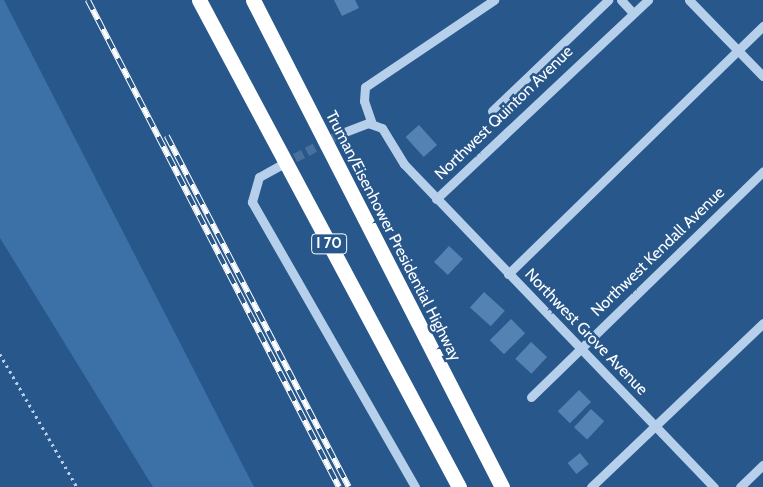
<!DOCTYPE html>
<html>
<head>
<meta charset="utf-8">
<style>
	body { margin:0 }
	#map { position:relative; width:763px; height:487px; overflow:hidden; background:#27578b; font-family:Cabin,sans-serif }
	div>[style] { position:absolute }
	.green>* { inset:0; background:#3c71a7 }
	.building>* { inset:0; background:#5482b3; transform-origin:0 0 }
	.minor-tunnel>* { height:9px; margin-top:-4.5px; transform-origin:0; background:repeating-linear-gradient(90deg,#47709c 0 9px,transparent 0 13.5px) }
	.path>* { height:2.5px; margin-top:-1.25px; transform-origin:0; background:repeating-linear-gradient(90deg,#b6cfea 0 2.5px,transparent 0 6.5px) }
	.minor>* { height:9px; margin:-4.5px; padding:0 4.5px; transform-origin:4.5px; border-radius:4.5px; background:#b6cfea }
	.highway>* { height:15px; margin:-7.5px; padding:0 7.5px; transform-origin:7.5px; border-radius:7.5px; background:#fff }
	.rail>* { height:5.5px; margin-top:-2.75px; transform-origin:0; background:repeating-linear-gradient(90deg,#27578b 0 11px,#fff 0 22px); box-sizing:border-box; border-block:1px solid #fff }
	span { translate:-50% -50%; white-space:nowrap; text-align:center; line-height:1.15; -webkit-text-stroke:5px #27578b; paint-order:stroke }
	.shield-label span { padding:1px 4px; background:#27578b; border:1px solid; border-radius:4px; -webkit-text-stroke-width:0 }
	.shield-label { font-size:15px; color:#fff; font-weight:700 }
	.street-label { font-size:16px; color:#fff }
</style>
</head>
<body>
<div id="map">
	<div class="green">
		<i style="clip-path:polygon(0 0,4px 0,254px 487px,153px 487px,0 238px)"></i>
	</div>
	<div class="building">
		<i style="clip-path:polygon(334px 0,355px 0,359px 8px,342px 16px)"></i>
		<i style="left:419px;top:125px;width:27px;height:18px;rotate:48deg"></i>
		<i style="left:449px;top:246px;width:19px;height:22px;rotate:43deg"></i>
		<i style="left:484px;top:292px;width:28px;height:21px;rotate:42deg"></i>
		<i style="left:511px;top:319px;width:20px;height:30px;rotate:45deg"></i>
		<i style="left:531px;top:342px;width:22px;height:23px;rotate:43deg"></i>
		<i style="left:579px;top:390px;width:17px;height:30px;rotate:45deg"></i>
		<i style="left:591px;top:409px;width:18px;height:25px;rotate:43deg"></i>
		<i style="left:580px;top:453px;width:14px;height:16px;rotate:51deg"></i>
	</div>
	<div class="minor-tunnel">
		<i style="left:283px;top:164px;width:67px;rotate:-27.7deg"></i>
	</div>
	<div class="path">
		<i style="left:0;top:354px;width:154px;rotate:59.9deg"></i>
	</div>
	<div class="minor">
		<i style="left:621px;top:0;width:16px;rotate:47deg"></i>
		<i style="left:689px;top:0;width:106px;rotate:45.8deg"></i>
		<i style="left:492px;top:111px;width:161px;rotate:-43.7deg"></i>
		<i style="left:372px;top:124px;width:24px;rotate:-109deg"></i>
		<i style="left:364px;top:101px;width:14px;rotate:-86deg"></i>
		<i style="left:365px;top:87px;width:156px;rotate:-34deg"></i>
		<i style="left:342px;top:133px;width:28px;rotate:-21deg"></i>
		<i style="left:368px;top:123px;width:15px;rotate:20deg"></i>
		<i style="left:382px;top:128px;width:42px;rotate:58.6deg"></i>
		<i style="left:404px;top:164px;width:448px;rotate:46.2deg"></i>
		<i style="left:279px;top:166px;width:23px;rotate:151deg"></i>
		<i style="left:259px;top:177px;width:26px;rotate:106deg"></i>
		<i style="left:252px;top:202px;width:328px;rotate:60.2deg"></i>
		<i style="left:436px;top:199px;width:291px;rotate:-43.2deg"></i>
		<i style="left:508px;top:274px;width:356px;rotate:-44.2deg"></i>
		<i style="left:531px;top:397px;width:324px;rotate:-44.2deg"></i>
		<i style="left:591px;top:487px;width:238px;rotate:-43.6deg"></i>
		<i style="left:740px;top:487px;width:32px;rotate:-44deg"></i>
	</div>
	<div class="highway">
		<i style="left:199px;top:0;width:552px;rotate:61.9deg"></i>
		<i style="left:253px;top:0;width:547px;rotate:62.92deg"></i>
	</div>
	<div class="rail">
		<i style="left:88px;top:0;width:548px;rotate:62.73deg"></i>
		<i style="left:167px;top:136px;width:395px;rotate:62.6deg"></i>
	</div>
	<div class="shield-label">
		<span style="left:329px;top:244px">I 70</span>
	</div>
	<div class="street-label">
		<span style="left:504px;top:113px;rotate:-44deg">Northwest Quinton Avenue</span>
		<span style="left:393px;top:236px;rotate:63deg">Truman/Eisenhower Presidential Highway</span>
		<span style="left:658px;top:252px;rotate:-44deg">Northwest Kendall Avenue</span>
		<span style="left:586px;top:332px;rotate:46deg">Northwest Grove Avenue</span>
	</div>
</div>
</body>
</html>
